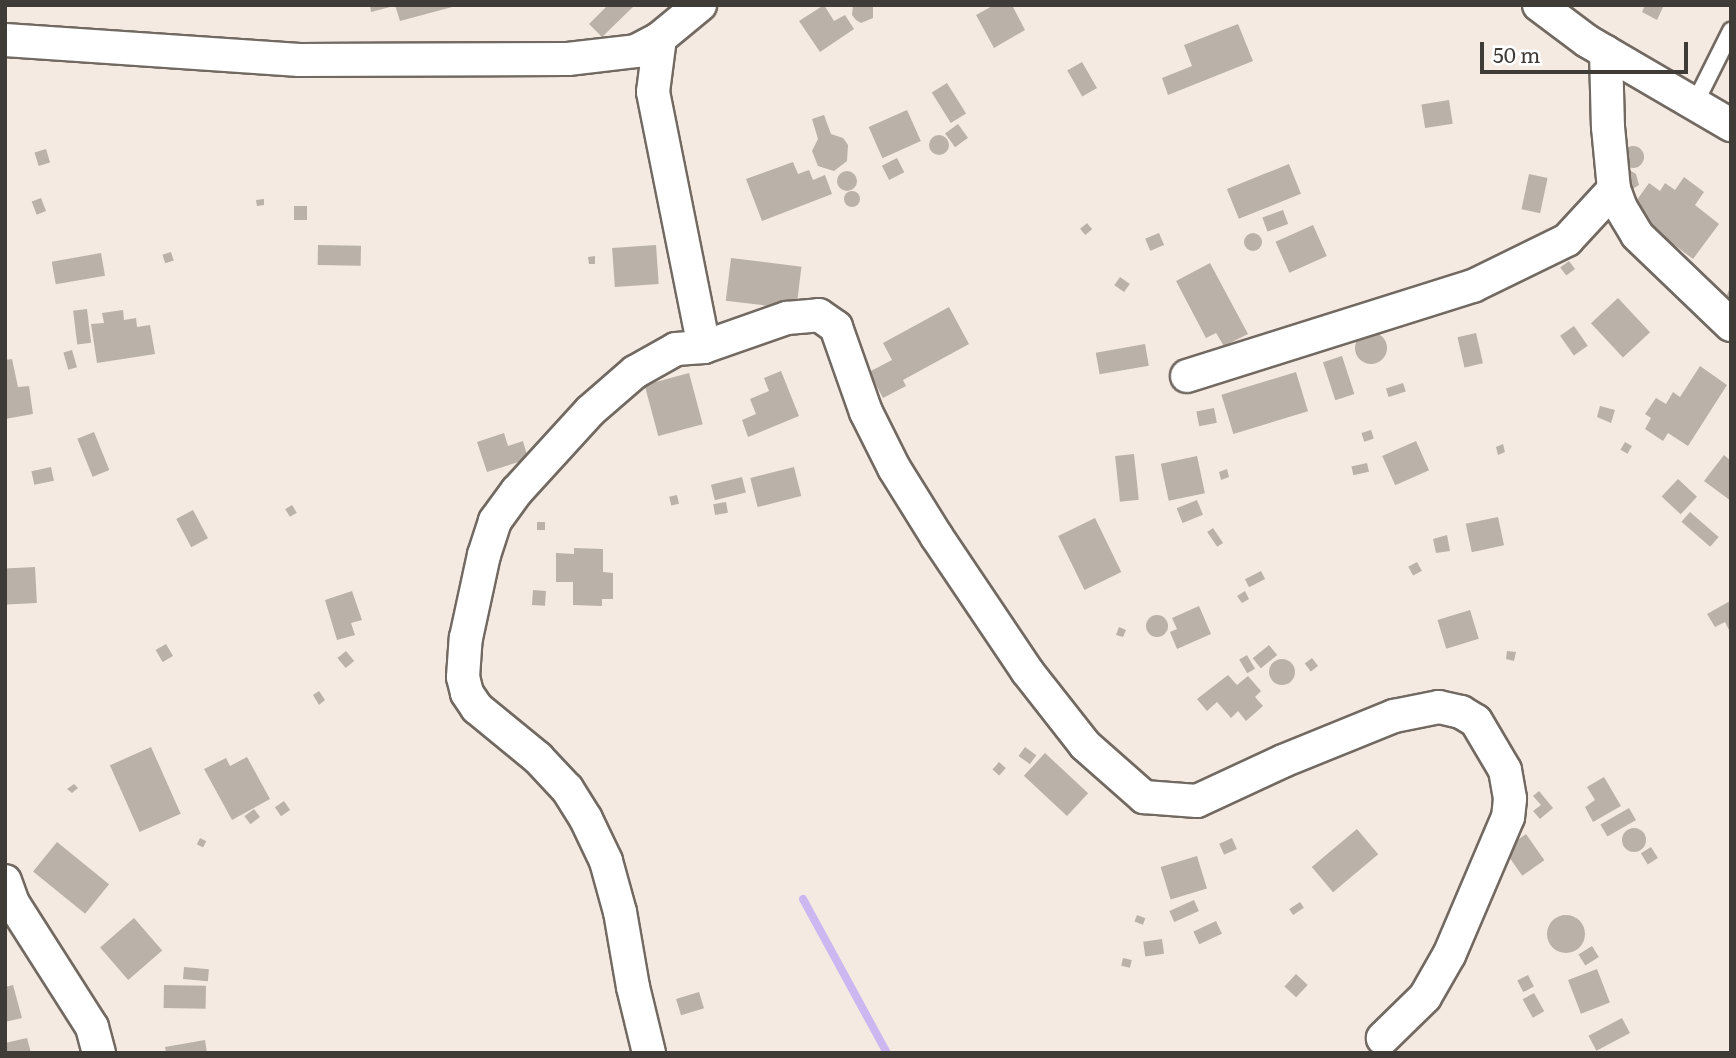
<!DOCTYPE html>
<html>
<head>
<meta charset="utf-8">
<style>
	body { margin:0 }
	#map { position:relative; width:1736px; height:1058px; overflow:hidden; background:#f4eae2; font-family:Literata,serif }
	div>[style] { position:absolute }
	.stream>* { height:8px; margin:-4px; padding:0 4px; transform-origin:4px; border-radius:4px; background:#ccb7f0 }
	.building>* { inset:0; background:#bab1a8; transform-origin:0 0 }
	.round { border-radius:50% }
	.roads { filter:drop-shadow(2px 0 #726a62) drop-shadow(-2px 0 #726a62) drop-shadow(0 2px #726a62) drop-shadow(0 -2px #726a62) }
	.service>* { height:16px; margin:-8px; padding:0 8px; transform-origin:8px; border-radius:8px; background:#fff }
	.minor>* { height:32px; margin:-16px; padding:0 16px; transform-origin:16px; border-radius:16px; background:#fff }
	span { translate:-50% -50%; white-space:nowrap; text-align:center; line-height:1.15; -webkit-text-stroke:5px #fff; paint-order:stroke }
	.frame { position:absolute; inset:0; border:7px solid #3f3b37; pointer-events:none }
	.scale { position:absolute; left:1480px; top:42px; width:208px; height:32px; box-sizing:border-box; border:4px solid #3f3b37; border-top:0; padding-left:9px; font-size:21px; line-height:24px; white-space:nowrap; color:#3f3b37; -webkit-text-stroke:5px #fff; paint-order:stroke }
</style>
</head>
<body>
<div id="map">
	<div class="stream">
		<i style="left:803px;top:899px;width:175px;rotate:61.4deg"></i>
	</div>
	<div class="building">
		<i style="clip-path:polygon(370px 5px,394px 5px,394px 6px,371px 12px)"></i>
		<i style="clip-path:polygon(395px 5px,456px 5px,456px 6px,400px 21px)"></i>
		<i style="clip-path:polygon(608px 5px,635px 5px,602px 37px,589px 24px)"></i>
		<i style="clip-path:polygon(824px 5px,834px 21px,845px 15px,854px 29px,820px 52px,799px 21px)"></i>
		<i style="clip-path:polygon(853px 5px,873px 5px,873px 18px,861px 23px,856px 20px,852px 15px)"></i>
		<i style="clip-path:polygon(994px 5px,1012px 5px,1025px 30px,994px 48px,976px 15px)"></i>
		<i style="clip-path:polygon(1645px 5px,1664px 5px,1657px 20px,1642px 12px)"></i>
		<i style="clip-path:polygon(1238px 24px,1253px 61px,1168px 95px,1162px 78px,1192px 66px,1184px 45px)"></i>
		<i style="left:1082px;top:62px;width:30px;height:17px;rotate:60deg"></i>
		<i style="left:947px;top:83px;width:36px;height:18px;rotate:58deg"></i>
		<i style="left:1449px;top:100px;width:24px;height:28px;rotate:81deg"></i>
		<i style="left:907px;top:110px;width:34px;height:42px;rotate:66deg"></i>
		<i style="clip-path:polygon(824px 115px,831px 134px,843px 138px,848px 145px,847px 161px,834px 171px,818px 166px,812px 151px,818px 139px,812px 119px)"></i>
		<i style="left:958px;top:124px;width:17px;height:16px;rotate:54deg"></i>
		<i class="round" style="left:929px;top:135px;width:20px;height:20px"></i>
		<i class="round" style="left:1622px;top:146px;width:22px;height:22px"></i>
		<i style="left:46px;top:149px;width:14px;height:12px;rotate:73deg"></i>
		<i style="left:897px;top:158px;width:16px;height:17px;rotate:63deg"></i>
		<i style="clip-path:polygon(793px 162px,798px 174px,809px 170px,813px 180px,825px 175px,832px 194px,762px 221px,746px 179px)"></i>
		<i style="left:1289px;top:164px;width:32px;height:67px;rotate:68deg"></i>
		<i style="clip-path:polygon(1631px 171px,1636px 174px,1639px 185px,1629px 191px,1625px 173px)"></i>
		<i class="round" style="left:837px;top:171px;width:20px;height:20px"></i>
		<i style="left:1529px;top:174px;width:19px;height:36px;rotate:12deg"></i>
		<i style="clip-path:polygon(1684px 177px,1704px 192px,1695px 205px,1719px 224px,1693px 259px,1629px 211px,1649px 183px,1660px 191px,1665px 183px,1675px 190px)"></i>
		<i class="round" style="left:844px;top:191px;width:16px;height:16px"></i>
		<i style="left:41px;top:198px;width:14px;height:10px;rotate:69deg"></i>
		<i style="clip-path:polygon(264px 199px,264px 205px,257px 206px,256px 200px)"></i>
		<i style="left:294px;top:206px;width:13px;height:14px"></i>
		<i style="left:1283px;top:210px;width:15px;height:22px;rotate:70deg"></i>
		<i style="left:1087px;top:223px;width:8px;height:9px;rotate:50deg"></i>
		<i style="left:1313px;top:225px;width:34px;height:41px;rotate:66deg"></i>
		<i style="left:1159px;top:233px;width:13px;height:15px;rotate:67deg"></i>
		<i class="round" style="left:1244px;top:233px;width:18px;height:18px"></i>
		<i style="left:318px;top:245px;width:43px;height:20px;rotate:1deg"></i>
		<i style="left:656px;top:245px;width:39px;height:44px;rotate:86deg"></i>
		<i style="left:171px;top:252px;width:9px;height:9px;rotate:72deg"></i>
		<i style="left:101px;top:253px;width:23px;height:50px;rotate:80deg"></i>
		<i style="clip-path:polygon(595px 256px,595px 264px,589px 264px,588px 257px)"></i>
		<i style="left:731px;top:258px;width:71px;height:43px;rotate:7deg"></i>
		<i style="left:1569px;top:261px;width:10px;height:11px;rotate:53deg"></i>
		<i style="clip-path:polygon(1210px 263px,1248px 334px,1224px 346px,1216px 333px,1206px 338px,1176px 281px)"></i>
		<i style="left:1120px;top:277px;width:12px;height:10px;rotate:35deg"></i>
		<i style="clip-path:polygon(1731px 285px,1731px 304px,1726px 297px)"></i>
		<i style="left:1618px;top:298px;width:47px;height:37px;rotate:47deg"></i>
		<i style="clip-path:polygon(949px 307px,969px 344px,903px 380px,906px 386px,883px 398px,869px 372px,892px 360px,883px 343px)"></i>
		<i style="left:87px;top:309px;width:34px;height:14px;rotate:83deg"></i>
		<i style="clip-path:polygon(123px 310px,124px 320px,136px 318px,137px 327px,150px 325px,155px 354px,97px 363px,91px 324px,104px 323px,102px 313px)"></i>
		<i style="left:1574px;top:326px;width:24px;height:17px;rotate:55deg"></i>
		<i class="round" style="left:1355px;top:332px;width:32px;height:32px"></i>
		<i style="left:1476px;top:333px;width:31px;height:19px;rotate:77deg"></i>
		<i style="left:1145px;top:344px;width:22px;height:50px;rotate:80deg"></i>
		<i style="left:72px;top:350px;width:18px;height:9px;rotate:74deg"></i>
		<i style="left:1342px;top:356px;width:40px;height:20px;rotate:72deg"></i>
		<i style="clip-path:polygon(12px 359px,18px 387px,29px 386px,33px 414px,5px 419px,5px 360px)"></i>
		<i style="clip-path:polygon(1700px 366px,1727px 385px,1688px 446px,1668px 433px,1663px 441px,1645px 429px,1651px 418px,1645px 414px,1656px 398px,1666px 404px,1673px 392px,1680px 397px)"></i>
		<i style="clip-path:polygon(781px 371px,799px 416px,748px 437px,742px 420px,756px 414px,750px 399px,769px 391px,764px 378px)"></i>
		<i style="left:1296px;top:372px;width:41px;height:78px;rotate:73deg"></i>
		<i style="left:689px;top:373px;width:53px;height:46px;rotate:75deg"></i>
		<i style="left:1403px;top:383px;width:9px;height:18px;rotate:72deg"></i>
		<i style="clip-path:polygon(1600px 406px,1615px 410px,1611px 423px,1597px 417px)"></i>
		<i style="left:1214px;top:408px;width:15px;height:18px;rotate:79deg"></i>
		<i style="left:1371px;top:430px;width:9px;height:10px;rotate:72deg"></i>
		<i style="left:94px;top:432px;width:41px;height:18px;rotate:68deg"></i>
		<i style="clip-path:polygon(504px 433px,508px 446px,523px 441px,528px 459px,487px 472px,477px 442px)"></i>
		<i style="left:1416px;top:441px;width:32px;height:37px;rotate:66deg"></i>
		<i style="left:1625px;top:442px;width:8px;height:9px;rotate:30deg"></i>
		<i style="clip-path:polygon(1503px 444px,1505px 452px,1498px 455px,1496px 447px)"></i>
		<i style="left:1134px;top:454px;width:46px;height:19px;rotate:84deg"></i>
		<i style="clip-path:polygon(1724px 455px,1731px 461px,1731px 501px,1704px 481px)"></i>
		<i style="left:1197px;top:456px;width:38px;height:37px;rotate:78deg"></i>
		<i style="left:1367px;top:463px;width:9px;height:16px;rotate:77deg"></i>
		<i style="left:51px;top:467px;width:14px;height:20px;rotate:78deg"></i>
		<i style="left:794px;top:467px;width:30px;height:45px;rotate:76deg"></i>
		<i style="clip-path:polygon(1227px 469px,1229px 477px,1221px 480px,1219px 472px)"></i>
		<i style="left:742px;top:477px;width:16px;height:32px;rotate:76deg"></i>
		<i style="left:1678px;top:479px;width:26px;height:24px;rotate:43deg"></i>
		<i style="left:677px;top:495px;width:9px;height:8px;rotate:77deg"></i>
		<i style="left:1197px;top:500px;width:16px;height:22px;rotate:68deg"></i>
		<i style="left:726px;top:502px;width:11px;height:13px;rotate:80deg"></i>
		<i style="left:292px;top:505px;width:9px;height:8px;rotate:58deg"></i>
		<i style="left:193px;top:510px;width:32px;height:19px;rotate:62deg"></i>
		<i style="left:1690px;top:512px;width:38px;height:13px;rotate:41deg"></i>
		<i style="left:1498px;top:517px;width:29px;height:33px;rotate:78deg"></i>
		<i style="left:1095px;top:518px;width:60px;height:41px;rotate:64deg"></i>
		<i style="left:545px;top:522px;width:8px;height:8px;rotate:90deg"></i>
		<i style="left:1213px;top:528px;width:18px;height:7px;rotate:56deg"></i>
		<i style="clip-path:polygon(1447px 535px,1450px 551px,1436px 553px,1433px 539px)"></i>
		<i style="clip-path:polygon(574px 548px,603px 549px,603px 572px,613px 573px,613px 599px,602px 599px,602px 606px,573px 605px,573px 582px,556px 582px,556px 553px,574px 554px)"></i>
		<i style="left:1417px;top:562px;width:10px;height:10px;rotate:61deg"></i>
		<i style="left:35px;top:567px;width:36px;height:30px;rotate:87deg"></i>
		<i style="left:1261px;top:571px;width:9px;height:18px;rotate:63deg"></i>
		<i style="left:533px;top:590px;width:13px;height:15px;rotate:4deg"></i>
		<i style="clip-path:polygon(352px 591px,362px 620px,351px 623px,355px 635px,337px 640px,325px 600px)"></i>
		<i style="clip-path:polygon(1245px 591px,1249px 599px,1242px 603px,1237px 596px)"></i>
		<i style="clip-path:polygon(1730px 601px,1731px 603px,1731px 634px,1725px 622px,1715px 627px,1707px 614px)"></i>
		<i style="clip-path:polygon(1199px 606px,1211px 634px,1177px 649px,1170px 632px,1177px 629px,1172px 618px)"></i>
		<i style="left:1470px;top:610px;width:30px;height:34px;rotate:73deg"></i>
		<i class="round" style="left:1146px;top:615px;width:22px;height:22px"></i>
		<i style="clip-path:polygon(1119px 627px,1126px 630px,1123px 637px,1116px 635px)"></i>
		<i style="left:166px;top:644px;width:14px;height:12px;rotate:60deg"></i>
		<i style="left:1269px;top:645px;width:13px;height:21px;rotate:51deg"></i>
		<i style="left:346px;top:651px;width:13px;height:11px;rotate:51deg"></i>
		<i style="clip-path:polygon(1507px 651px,1516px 652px,1514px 661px,1506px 659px)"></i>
		<i style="left:1247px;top:655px;width:16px;height:9px;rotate:60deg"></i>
		<i style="left:1312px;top:658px;width:10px;height:9px;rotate:53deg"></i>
		<i class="round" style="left:1269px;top:659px;width:26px;height:26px"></i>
		<i style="clip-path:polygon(1228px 675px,1237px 685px,1248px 676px,1261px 691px,1255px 697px,1263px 706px,1246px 721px,1238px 711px,1231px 718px,1217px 702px,1207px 711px,1197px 699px)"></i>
		<i style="clip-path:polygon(319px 691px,325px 700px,319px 705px,313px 695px)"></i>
		<i style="left:151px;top:747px;width:73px;height:45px;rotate:66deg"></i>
		<i style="left:1025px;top:747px;width:14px;height:11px;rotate:36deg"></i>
		<i style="left:1045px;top:753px;width:59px;height:31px;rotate:43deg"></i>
		<i style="clip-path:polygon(247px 757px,270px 799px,232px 820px,204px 769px,226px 758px,230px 766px)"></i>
		<i style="left:999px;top:762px;width:9px;height:10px;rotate:41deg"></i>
		<i style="clip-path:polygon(1604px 777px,1621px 806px,1593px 822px,1585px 807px,1595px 800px,1587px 787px)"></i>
		<i style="clip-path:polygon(74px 784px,78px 788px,72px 793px,67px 789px)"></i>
		<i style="clip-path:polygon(1539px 791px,1553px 808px,1540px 819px,1533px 811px,1541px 805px,1533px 796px)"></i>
		<i style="left:284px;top:801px;width:11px;height:11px;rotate:56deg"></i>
		<i style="left:1629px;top:808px;width:14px;height:33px;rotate:60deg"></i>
		<i style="left:254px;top:809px;width:10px;height:12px;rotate:53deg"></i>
		<i class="round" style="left:1622px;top:828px;width:24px;height:24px"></i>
		<i style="left:1357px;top:829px;width:33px;height:59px;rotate:50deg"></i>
		<i style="left:1526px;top:834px;width:32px;height:27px;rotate:55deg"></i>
		<i style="left:200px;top:838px;width:7px;height:7px;rotate:27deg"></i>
		<i style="left:1232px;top:838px;width:12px;height:14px;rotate:66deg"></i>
		<i style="left:57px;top:842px;width:67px;height:38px;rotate:39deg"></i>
		<i style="left:1651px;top:847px;width:13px;height:12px;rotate:58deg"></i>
		<i style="left:1197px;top:856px;width:34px;height:38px;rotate:73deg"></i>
		<i style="left:1194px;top:900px;width:12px;height:27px;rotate:66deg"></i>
		<i style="left:1300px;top:902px;width:7px;height:13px;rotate:56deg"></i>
		<i class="round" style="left:1547px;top:915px;width:38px;height:38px"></i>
		<i style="left:1137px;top:915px;width:9px;height:7px;rotate:21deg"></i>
		<i style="left:134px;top:918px;width:43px;height:45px;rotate:49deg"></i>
		<i style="left:1216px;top:921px;width:14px;height:25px;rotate:65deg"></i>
		<i style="left:1162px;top:939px;width:15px;height:19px;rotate:82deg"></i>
		<i style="left:1592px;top:946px;width:13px;height:16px;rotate:58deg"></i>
		<i style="left:1123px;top:958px;width:9px;height:8px;rotate:13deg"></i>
		<i style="left:184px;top:967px;width:25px;height:12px;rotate:5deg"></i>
		<i style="left:1597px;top:969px;width:36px;height:31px;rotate:69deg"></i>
		<i style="left:1296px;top:974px;width:16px;height:17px;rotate:43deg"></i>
		<i style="left:1528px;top:975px;width:13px;height:12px;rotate:63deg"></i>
		<i style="clip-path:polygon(13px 985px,22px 1018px,5px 1022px,5px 987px)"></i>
		<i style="left:164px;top:985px;width:42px;height:23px;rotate:1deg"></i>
		<i style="left:699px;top:992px;width:17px;height:24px;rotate:73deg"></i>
		<i style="left:1534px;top:993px;width:21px;height:13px;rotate:61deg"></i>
		<i style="left:1622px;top:1018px;width:17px;height:38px;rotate:62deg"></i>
		<i style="clip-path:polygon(27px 1038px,31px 1053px,5px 1053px,5px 1043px)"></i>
		<i style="clip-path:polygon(205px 1040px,207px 1053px,166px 1053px,165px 1047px)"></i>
	</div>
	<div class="roads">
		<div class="service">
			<i style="left:1694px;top:105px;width:83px;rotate:-63.4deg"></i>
		</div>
		<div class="minor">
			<i style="left:1539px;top:5px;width:60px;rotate:36.9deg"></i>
			<i style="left:1587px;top:41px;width:167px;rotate:30.3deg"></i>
			<i style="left:660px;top:38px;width:54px;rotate:97.4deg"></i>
			<i style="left:653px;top:92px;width:260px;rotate:78.7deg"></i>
			<i style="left:704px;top:347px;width:88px;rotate:-19.3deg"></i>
			<i style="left:787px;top:318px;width:32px;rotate:-5deg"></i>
			<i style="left:819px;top:315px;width:21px;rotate:35deg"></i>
			<i style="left:836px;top:327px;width:90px;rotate:70.6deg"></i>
			<i style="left:866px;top:412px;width:63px;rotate:63.4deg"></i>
			<i style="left:894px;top:468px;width:81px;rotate:58.1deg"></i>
			<i style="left:937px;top:537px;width:161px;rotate:56.1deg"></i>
			<i style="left:1027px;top:671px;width:94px;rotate:51.9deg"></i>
			<i style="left:1085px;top:745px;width:79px;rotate:41.4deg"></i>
			<i style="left:1144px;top:797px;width:53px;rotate:4.3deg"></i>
			<i style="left:1197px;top:801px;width:95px;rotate:-24.9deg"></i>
			<i style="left:1283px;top:761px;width:120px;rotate:-22.1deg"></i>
			<i style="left:1394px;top:716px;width:46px;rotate:-11.3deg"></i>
			<i style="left:1439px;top:707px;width:23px;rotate:13deg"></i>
			<i style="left:1461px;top:712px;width:17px;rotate:31deg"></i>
			<i style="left:1476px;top:721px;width:57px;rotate:59.4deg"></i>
			<i style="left:1505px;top:770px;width:29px;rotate:80deg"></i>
			<i style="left:1510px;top:799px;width:18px;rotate:96deg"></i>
			<i style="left:1508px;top:817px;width:150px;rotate:113.1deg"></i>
			<i style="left:1449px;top:955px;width:48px;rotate:119.7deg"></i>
			<i style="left:1425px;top:997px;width:59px;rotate:135.7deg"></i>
			<i style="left:5px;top:40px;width:295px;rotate:3.9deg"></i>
			<i style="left:299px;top:60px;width:269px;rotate:-0.2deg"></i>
			<i style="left:568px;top:59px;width:68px;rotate:-6.7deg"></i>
			<i style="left:636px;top:51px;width:27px;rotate:-28deg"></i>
			<i style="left:660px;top:38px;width:52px;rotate:-39.5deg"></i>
			<i style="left:1606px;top:52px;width:75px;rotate:88.5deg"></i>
			<i style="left:1608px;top:127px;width:62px;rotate:84.5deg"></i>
			<i style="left:1614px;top:189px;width:20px;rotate:70deg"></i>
			<i style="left:1621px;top:208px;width:31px;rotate:59deg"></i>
			<i style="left:1637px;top:235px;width:130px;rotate:43.8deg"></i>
			<i style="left:1187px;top:376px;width:300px;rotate:-17.5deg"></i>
			<i style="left:1473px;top:286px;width:105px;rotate:-26.1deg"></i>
			<i style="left:1567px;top:240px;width:69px;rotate:-47.3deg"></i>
			<i style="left:5px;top:881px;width:23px;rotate:70deg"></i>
			<i style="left:13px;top:903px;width:147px;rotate:57.5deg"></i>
			<i style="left:92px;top:1027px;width:27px;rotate:75deg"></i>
			<i style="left:649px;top:1053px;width:68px;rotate:-103.6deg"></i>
			<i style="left:633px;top:987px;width:76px;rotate:-99.8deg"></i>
			<i style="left:620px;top:912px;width:53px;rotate:-105.4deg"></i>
			<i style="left:606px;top:861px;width:47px;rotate:-115.5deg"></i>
			<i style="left:586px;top:819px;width:36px;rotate:-122deg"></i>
			<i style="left:567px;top:789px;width:42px;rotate:-133.1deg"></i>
			<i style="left:538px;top:758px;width:79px;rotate:-140.7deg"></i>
			<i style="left:477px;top:708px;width:18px;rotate:-124deg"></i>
			<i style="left:467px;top:693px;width:16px;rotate:-104deg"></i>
			<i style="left:463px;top:677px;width:39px;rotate:-86deg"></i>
			<i style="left:466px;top:638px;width:85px;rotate:-77.8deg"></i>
			<i style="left:484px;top:555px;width:36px;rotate:-72deg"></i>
			<i style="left:495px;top:521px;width:37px;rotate:-54deg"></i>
			<i style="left:517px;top:491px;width:108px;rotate:-47.6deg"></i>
			<i style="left:590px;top:411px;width:60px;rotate:-40.9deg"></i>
			<i style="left:635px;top:372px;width:47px;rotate:-29.3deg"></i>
			<i style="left:676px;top:349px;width:28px;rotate:-4deg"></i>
		</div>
	</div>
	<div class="frame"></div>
	<div class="scale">50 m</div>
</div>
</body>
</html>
